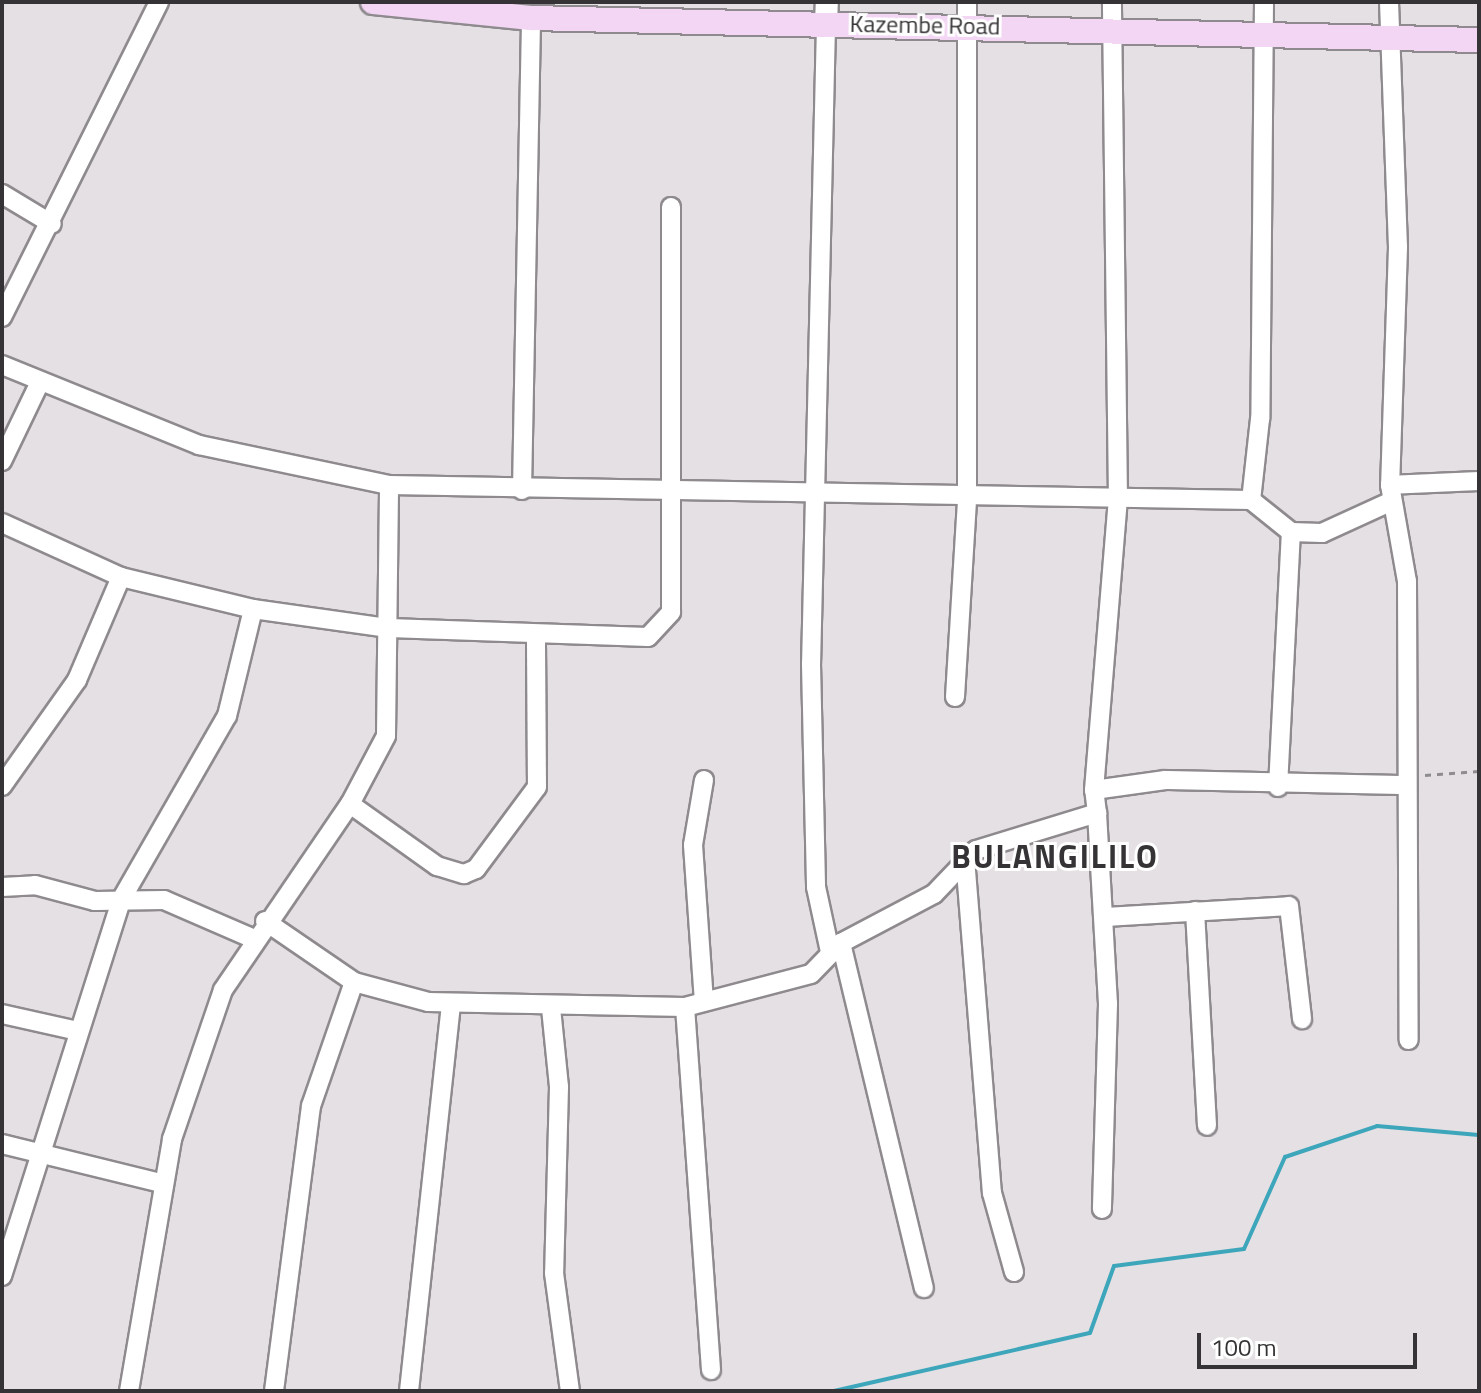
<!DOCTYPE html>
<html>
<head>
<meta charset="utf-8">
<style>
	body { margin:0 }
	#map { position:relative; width:1481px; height:1393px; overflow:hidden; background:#e4e0e4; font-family:"Titillium Web",sans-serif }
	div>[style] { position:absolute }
	.stream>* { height:4px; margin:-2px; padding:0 2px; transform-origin:2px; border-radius:2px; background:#3da6bb }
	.path>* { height:3px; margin-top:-1.5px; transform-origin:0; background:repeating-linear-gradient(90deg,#8f8c8f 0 6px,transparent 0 12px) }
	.roads { filter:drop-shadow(2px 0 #8e8a8e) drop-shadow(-2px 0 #8e8a8e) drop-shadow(0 2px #8e8a8e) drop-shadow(0 -2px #8e8a8e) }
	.minor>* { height:18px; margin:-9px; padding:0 9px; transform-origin:9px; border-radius:9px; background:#fff }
	.tertiary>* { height:22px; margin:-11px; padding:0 11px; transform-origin:11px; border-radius:11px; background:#fff }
	.secondary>* { height:24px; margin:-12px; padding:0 12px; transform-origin:12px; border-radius:12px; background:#f2d6f3 }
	span { translate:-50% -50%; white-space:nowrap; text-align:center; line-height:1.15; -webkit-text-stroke:6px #fff; paint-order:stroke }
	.street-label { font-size:24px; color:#353335 }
	.district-label { font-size:32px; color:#353335; font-weight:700; letter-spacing:2px }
	.frame { position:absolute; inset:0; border:4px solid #353335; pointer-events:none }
	.scale { position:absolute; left:1197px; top:1333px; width:220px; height:36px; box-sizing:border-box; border:4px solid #353335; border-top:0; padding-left:10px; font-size:24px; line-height:28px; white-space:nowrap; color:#353335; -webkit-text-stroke:6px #fff; paint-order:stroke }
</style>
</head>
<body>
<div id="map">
	<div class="stream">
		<i style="left:834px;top:1391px;width:262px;rotate:-12.8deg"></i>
		<i style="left:1090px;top:1333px;width:71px;rotate:-70.3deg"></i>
		<i style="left:1114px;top:1266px;width:131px;rotate:-7.5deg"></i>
		<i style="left:1244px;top:1249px;width:101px;rotate:-66deg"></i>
		<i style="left:1285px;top:1157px;width:97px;rotate:-18.6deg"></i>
		<i style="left:1377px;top:1126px;width:102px;rotate:5deg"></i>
	</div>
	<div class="path">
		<i style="left:1425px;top:775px;width:54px;rotate:-4.2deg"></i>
	</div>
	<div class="roads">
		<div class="minor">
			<i style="left:1264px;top:2px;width:417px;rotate:90.5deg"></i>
			<i style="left:1260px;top:419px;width:81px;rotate:96.3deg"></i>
			<i style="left:1251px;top:500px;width:51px;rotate:38.7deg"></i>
			<i style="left:1291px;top:532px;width:31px;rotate:2deg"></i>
			<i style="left:1322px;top:533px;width:77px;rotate:-24.6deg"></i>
			<i style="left:1389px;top:2px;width:245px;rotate:87.9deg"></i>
			<i style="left:1398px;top:247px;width:238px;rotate:91.9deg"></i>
			<i style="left:1390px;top:485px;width:97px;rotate:80deg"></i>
			<i style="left:1407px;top:581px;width:459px;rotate:89.8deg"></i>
			<i style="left:826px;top:25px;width:639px;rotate:91.34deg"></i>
			<i style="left:811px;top:664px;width:223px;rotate:88.7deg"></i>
			<i style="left:816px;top:887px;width:66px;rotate:77.8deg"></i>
			<i style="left:2px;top:194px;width:58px;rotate:31deg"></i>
			<i style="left:2px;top:317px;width:352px;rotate:-63.5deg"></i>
			<i style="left:2px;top:365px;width:213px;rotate:22.1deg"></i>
			<i style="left:199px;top:445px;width:194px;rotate:11.9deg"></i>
			<i style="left:389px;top:485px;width:862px;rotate:1deg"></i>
			<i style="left:2px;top:461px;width:85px;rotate:-64.3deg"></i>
			<i style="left:1390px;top:485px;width:89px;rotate:-2.6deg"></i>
			<i style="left:522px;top:490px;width:472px;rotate:-88.9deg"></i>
			<i style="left:2px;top:523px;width:131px;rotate:24.4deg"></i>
			<i style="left:121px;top:577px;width:136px;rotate:13.6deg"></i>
			<i style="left:253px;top:609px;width:137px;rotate:8deg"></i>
			<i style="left:389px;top:628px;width:259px;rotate:2deg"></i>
			<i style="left:648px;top:637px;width:34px;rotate:-47deg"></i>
			<i style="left:671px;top:612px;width:405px;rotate:-90deg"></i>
			<i style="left:955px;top:697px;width:199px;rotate:-86.5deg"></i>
			<i style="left:967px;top:498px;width:496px;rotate:-90deg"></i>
			<i style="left:704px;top:780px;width:66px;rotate:99.6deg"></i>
			<i style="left:693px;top:845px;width:157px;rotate:86deg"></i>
			<i style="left:2px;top:786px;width:130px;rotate:-54.7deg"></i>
			<i style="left:77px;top:680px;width:112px;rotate:-66.9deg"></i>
			<i style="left:1278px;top:787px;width:255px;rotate:-87.1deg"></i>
			<i style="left:1094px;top:790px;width:292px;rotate:-85.3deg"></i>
			<i style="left:1118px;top:499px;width:497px;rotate:-90.7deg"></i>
			<i style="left:350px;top:804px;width:107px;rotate:35.5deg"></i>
			<i style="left:437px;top:866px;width:28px;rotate:17deg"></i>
			<i style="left:464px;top:874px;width:13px;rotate:-23deg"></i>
			<i style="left:476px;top:869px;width:102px;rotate:-53.4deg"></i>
			<i style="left:537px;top:787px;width:149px;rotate:-90.4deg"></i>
			<i style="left:1097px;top:813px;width:191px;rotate:86.7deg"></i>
			<i style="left:1108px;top:1004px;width:205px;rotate:91.7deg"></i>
			<i style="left:965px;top:858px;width:336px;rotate:85.4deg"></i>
			<i style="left:992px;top:1193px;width:82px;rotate:74.4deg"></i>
			<i style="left:2px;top:887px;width:33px;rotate:-3deg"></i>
			<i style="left:35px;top:885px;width:62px;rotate:14.9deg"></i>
			<i style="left:95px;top:901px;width:69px;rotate:-0.8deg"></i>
			<i style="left:164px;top:900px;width:96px;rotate:23.4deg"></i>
			<i style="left:1195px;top:911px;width:215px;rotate:86.8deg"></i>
			<i style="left:1106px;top:917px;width:183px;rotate:-3.4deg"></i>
			<i style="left:1289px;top:906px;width:114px;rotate:83.4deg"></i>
			<i style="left:265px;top:921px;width:108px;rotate:34.4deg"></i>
			<i style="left:354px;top:982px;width:77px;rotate:15.1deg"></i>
			<i style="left:428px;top:1002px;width:257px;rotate:1.1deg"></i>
			<i style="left:685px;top:1007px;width:130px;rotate:-14.7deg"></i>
			<i style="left:811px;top:974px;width:43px;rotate:-45.9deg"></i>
			<i style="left:841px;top:943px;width:105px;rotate:-27.8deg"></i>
			<i style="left:934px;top:894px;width:61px;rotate:-46.3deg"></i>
			<i style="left:976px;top:850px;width:127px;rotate:-17deg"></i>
			<i style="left:1097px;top:813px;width:23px;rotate:-97deg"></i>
			<i style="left:1094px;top:790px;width:72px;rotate:-8deg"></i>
			<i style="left:1165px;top:780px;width:238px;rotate:1.2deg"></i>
			<i style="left:841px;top:943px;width:355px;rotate:76.5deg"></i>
			<i style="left:685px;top:1007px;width:364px;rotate:85.9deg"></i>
			<i style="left:551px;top:1008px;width:79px;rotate:84.2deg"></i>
			<i style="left:559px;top:1087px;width:186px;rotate:91.5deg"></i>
			<i style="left:554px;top:1273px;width:119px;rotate:82.3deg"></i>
			<i style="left:2px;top:1014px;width:78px;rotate:12.6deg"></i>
			<i style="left:2px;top:1144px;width:164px;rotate:13.8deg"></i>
			<i style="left:2px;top:1276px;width:394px;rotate:-72.4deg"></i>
			<i style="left:121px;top:900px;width:212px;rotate:-60.1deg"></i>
			<i style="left:227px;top:716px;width:110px;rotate:-76.3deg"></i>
			<i style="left:129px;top:1391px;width:256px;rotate:-80.3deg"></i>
			<i style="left:172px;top:1139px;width:157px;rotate:-71.1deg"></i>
			<i style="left:223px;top:990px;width:225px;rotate:-55.7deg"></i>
			<i style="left:350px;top:804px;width:77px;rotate:-62.1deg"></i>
			<i style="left:386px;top:736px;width:251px;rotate:-89.3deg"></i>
			<i style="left:274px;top:1391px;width:287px;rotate:-82.6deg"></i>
			<i style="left:311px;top:1106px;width:131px;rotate:-70.9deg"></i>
			<i style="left:409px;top:1391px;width:387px;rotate:-83.8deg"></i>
		</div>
		<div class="tertiary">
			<i style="left:826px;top:25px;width:23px;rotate:-88deg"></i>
		</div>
		<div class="secondary">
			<i style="left:373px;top:2px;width:159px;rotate:5.8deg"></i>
			<i style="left:531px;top:18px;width:948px;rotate:1.33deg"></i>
		</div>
	</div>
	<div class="street-label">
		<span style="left:925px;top:25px;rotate:1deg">Kazembe Road</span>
	</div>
	<div class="district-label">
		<span style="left:1055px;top:856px">BULANGILILO</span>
	</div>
	<div class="frame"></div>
	<div class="scale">100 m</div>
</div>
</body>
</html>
